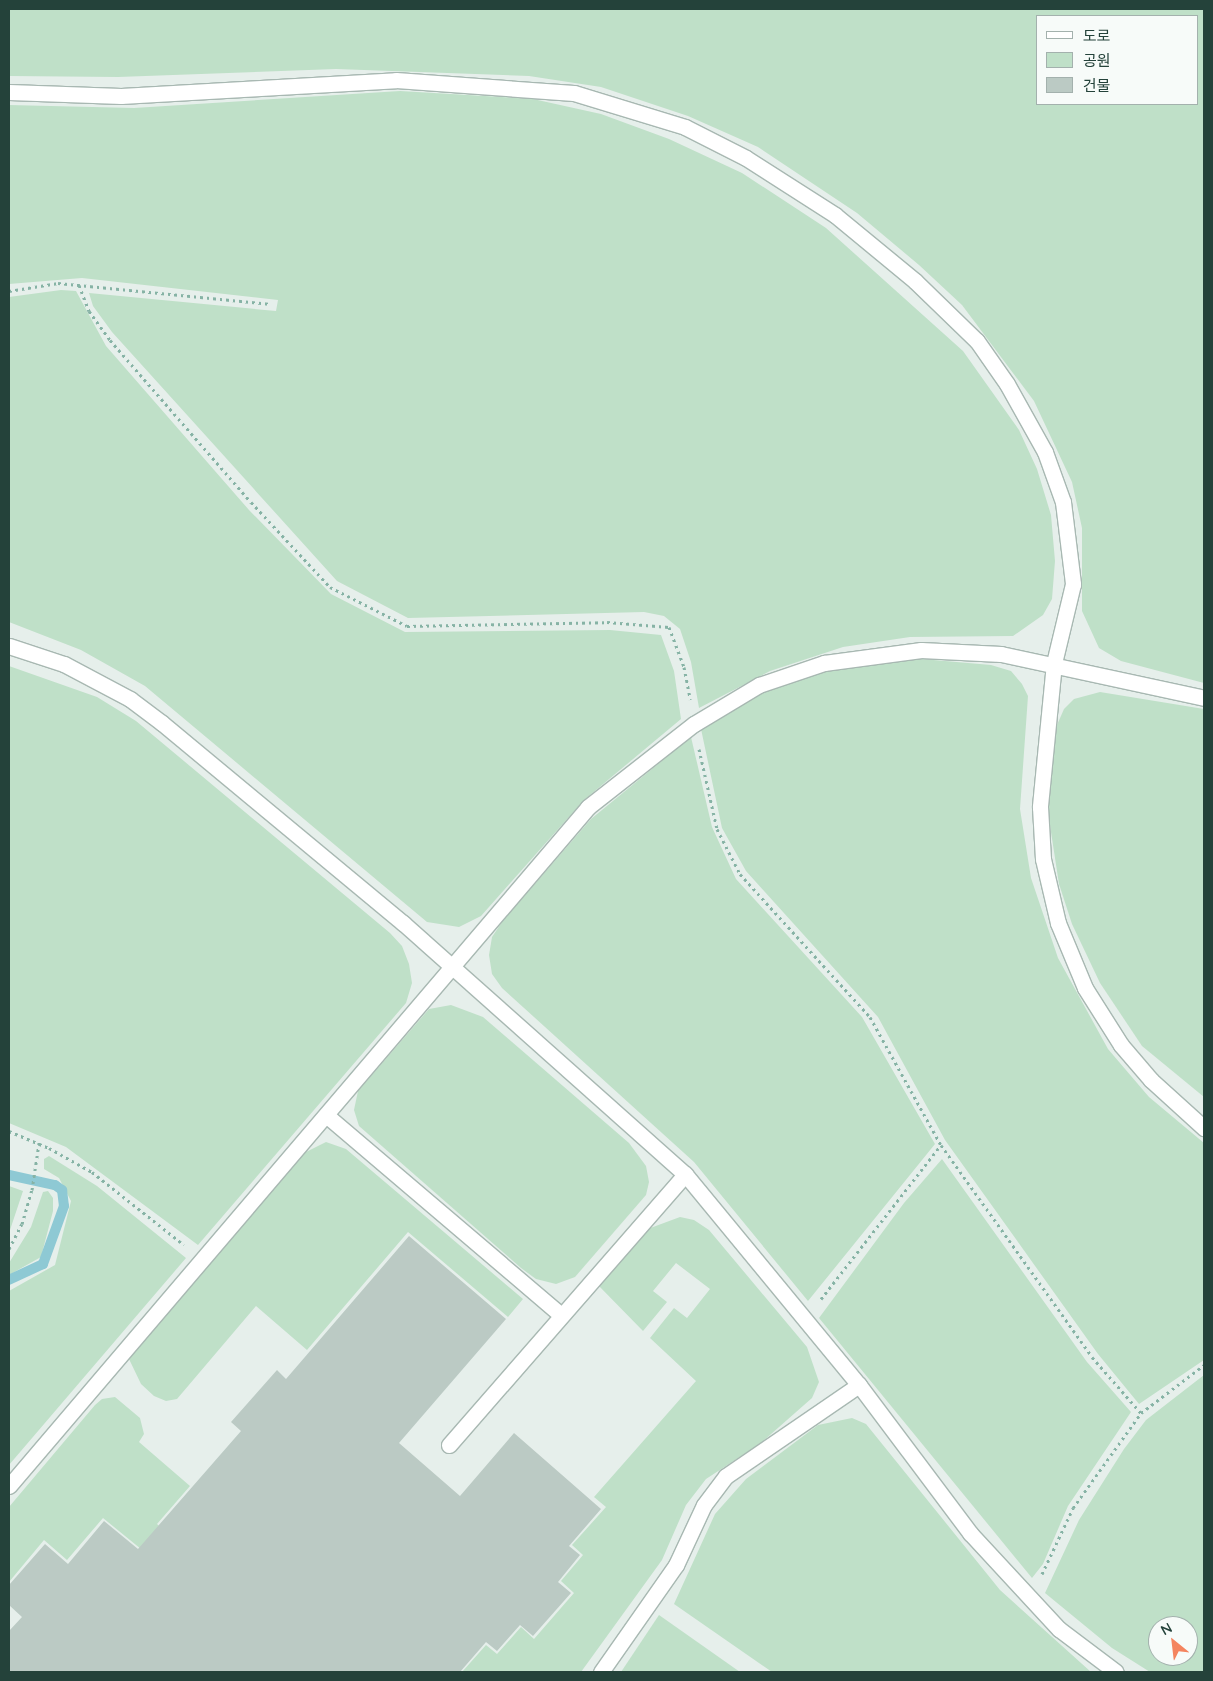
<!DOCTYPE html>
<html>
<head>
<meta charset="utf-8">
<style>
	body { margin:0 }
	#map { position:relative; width:1213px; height:1681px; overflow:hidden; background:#e6efeb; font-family:Quicksand,"Noto Sans KR",sans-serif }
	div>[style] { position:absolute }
	.green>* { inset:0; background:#bfe0c8 }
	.stream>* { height:10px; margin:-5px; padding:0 5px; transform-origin:5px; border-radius:5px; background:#8ec9d4 }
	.building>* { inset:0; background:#bbcac4 }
	.path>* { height:3px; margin-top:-1.5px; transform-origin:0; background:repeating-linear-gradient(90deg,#86b3a5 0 2.5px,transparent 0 6.5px) }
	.roads { filter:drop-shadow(1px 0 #a8b8b2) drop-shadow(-1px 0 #a8b8b2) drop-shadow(0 1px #a8b8b2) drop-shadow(0 -1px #a8b8b2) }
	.minor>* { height:15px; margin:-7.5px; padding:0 7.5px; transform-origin:7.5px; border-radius:7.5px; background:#fff }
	span { translate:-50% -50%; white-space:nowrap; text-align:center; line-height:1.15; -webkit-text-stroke:4.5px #f7fbf9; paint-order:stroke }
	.frame { position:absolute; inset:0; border:10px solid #24423a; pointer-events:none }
	.legend { position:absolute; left:1036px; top:15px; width:162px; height:90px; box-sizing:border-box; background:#f7fbf9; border:1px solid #a3b1ad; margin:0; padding:6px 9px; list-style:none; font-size:15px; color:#24423a }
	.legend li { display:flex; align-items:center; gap:10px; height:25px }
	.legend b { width:25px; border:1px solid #a3b1ad }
	.north { position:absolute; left:1148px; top:1616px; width:50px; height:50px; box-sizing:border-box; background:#f7fbf9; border:1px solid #a3b1ad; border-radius:50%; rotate:331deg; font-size:14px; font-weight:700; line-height:20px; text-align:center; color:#24423a }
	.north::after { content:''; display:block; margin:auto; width:18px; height:22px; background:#f4845f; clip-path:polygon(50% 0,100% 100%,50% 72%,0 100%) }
</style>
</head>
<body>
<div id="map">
	<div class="green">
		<i style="clip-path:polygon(evenodd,9px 9px,1204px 9px,1204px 683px,1121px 661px,1099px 648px,1082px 611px,1082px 528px,1072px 482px,1034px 401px,962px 305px,919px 265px,857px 213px,758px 147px,688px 116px,601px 87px,529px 76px,336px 69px,118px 77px,9px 76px,9px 9px,1037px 16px,1197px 16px,1197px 104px,1037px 104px,1037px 16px)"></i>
		<i style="clip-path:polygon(400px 91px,533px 99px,601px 114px,669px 139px,742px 173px,826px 228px,963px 351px,1019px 430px,1037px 469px,1051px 515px,1055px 561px,1052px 599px,1043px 615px,1013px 636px,910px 637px,843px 647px,770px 671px,699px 708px,691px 662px,680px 629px,664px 616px,644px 612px,408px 618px,337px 581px,112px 332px,93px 306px,89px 293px,276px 311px,278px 300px,82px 278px,9px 284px,9px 105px,134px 108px)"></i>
		<i style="clip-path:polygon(61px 290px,76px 291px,106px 346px,249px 510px,331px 594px,405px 632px,610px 630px,661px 635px,674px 671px,681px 719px,584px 800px,481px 916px,459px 927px,427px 922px,145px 686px,81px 650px,9px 622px,9px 297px)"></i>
		<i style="clip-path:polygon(922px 659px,991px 665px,1011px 671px,1022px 684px,1028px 696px,1020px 809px,1031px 878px,1058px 958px,1108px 1049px,1149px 1097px,1204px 1143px,1204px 1360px,1139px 1404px,1098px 1354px,945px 1140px,878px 1017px,746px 871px,722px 828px,701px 729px,761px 692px,828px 669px)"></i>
		<i style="clip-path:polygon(9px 666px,97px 697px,136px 721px,390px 933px,402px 946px,409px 964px,412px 983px,406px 1003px,198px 1245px,66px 1147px,9px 1123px)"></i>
		<i style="clip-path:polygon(1100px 692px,1204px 709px,1204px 1097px,1142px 1046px,1100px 983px,1072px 924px,1059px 884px,1047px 806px,1053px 734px,1064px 709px,1074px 699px)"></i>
		<i style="clip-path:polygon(691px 737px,712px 827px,736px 879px,862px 1017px,935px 1144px,808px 1301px,694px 1162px,502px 988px,492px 974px,489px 955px,492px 937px,502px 922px,591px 819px)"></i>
		<i style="clip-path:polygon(451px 1005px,483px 1017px,629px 1143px,646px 1166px,649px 1182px,646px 1195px,575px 1277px,556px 1284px,536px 1279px,521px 1268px,359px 1126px,354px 1110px,358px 1091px,429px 1009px)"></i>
		<i style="clip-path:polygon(326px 1142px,346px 1149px,523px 1299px,508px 1317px,408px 1232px,307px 1350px,256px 1306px,177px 1399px,166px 1401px,154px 1396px,141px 1384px,129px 1359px,304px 1153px)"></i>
		<i style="clip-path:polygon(49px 1156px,97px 1186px,186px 1258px,9px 1465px,9px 1291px,55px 1265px,71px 1201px,59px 1178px,44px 1169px,44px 1159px)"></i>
		<i style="clip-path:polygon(942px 1159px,1087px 1362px,1131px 1412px,1068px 1506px,1043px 1564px,1032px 1578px,819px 1318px,904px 1203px)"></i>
		<i style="clip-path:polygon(9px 1186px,23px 1191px,9px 1233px)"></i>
		<i style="clip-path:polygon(48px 1191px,53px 1198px,53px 1211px,41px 1257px,9px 1275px,9px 1263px,31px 1227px,43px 1192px)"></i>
		<i style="clip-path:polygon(680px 1217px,694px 1220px,709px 1230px,807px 1347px,819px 1382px,812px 1398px,761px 1443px,706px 1479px,686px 1505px,662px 1560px,581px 1672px,462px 1672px,486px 1645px,497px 1654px,521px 1627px,534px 1639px,574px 1593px,561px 1581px,583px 1555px,572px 1545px,606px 1507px,594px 1497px,696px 1381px,650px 1338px,674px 1308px,687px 1318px,710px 1289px,676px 1263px,653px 1291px,667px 1302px,643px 1331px,598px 1285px,602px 1277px,645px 1230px)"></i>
		<i style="clip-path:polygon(evenodd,1204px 1375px,1204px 1672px,1150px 1672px,1112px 1648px,1045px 1593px,1079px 1520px,1124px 1449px,1146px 1420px,1204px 1375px,1158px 1626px,1188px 1626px,1188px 1656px,1158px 1656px,1158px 1626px)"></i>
		<i style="clip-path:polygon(115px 1397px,140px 1418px,144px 1434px,139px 1442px,190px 1486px,157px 1524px,181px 1546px,163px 1567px,103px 1518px,67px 1560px,44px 1540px,9px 1582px,9px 1507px,95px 1405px,102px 1399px)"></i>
		<i style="clip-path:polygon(852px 1418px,866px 1424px,1000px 1590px,1091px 1672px,772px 1672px,674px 1604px,715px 1514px,746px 1479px,818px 1425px)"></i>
		<i style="clip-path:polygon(659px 1615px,740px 1672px,621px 1672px)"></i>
	</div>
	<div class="stream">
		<i style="left:9px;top:1175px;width:47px;rotate:12.3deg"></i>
		<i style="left:55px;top:1185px;width:9px;rotate:36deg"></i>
		<i style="left:62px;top:1190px;width:16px;rotate:83deg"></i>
		<i style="left:64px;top:1206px;width:62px;rotate:109.9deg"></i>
		<i style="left:43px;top:1264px;width:38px;rotate:155deg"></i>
	</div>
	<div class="building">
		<i style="clip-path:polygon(409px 1236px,506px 1319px,399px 1443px,460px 1496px,514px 1433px,601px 1509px,569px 1546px,580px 1555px,558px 1582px,571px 1593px,533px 1636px,520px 1625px,497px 1651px,486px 1642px,460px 1672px,9px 1672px,9px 1631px,22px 1617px,9px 1605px,9px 1585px,45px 1544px,68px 1564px,104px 1521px,138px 1549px,241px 1431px,231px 1422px,277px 1370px,286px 1379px)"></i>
	</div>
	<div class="path">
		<i style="left:79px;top:285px;width:28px;rotate:69deg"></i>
		<i style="left:89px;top:311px;width:36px;rotate:54deg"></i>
		<i style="left:110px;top:340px;width:215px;rotate:49deg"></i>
		<i style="left:251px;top:502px;width:116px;rotate:47.1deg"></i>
		<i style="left:330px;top:587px;width:86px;rotate:26.9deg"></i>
		<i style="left:407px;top:626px;width:200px;rotate:-1.1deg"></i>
		<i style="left:607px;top:622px;width:62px;rotate:4.6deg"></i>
		<i style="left:669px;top:627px;width:43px;rotate:69.4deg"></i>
		<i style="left:684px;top:667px;width:33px;rotate:79deg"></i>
		<i style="left:9px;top:291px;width:50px;rotate:-9.3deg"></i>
		<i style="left:58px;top:283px;width:214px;rotate:5.6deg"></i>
		<i style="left:699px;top:749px;width:82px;rotate:77.3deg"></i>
		<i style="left:717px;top:829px;width:51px;rotate:62.9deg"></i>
		<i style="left:740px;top:874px;width:193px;rotate:47.7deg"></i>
		<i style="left:870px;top:1017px;width:146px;rotate:61deg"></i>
		<i style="left:9px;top:1131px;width:43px;rotate:23deg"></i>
		<i style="left:49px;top:1148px;width:49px;rotate:29.2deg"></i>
		<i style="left:92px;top:1172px;width:117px;rotate:38.4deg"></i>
		<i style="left:9px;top:1249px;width:28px;rotate:-63deg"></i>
		<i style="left:22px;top:1224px;width:35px;rotate:-74deg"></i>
		<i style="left:32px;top:1190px;width:48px;rotate:-81.5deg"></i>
		<i style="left:821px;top:1299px;width:195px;rotate:-52.1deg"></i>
		<i style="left:941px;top:1145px;width:260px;rotate:54.5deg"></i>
		<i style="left:1092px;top:1357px;width:74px;rotate:48.8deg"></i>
		<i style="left:1042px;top:1574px;width:73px;rotate:-64.8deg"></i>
		<i style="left:1073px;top:1508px;width:117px;rotate:-54.4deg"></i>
		<i style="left:1141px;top:1413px;width:79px;rotate:-37.3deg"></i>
	</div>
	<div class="roads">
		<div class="minor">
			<i style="left:9px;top:92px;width:112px;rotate:2deg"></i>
			<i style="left:121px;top:96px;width:275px;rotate:-3.3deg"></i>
			<i style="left:396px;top:80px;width:178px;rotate:4.2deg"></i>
			<i style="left:574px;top:93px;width:116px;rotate:17deg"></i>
			<i style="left:685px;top:127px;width:68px;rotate:26.9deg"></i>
			<i style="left:746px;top:158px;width:106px;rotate:32.6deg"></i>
			<i style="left:835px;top:215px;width:104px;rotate:39.5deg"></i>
			<i style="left:915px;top:281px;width:86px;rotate:44.1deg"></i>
			<i style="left:977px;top:341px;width:52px;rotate:55.1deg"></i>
			<i style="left:1007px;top:384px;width:78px;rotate:60.8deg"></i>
			<i style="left:1045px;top:452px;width:53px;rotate:70.2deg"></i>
			<i style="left:1063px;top:502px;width:83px;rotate:83deg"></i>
			<i style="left:1073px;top:584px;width:81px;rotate:103.5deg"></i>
			<i style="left:1054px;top:663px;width:145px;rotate:95.6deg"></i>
			<i style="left:1040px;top:807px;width:52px;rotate:86.7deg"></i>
			<i style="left:1043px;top:859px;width:66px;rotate:76.8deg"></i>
			<i style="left:1058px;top:923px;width:70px;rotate:67.4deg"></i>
			<i style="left:1085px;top:988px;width:67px;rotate:57.7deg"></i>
			<i style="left:1121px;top:1045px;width:46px;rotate:49.4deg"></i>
			<i style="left:1151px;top:1080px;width:72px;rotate:42.2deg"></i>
			<i style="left:9px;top:646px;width:58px;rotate:18.1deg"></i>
			<i style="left:64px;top:664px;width:75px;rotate:27.9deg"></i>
			<i style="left:130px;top:699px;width:40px;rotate:37deg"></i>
			<i style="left:162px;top:723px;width:313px;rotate:39.7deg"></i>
			<i style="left:403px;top:923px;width:378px;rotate:41.7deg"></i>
			<i style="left:685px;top:1174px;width:273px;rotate:50.5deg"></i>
			<i style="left:859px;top:1385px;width:185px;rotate:53.1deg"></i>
			<i style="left:970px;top:1533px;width:131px;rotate:47.2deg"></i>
			<i style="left:1059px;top:1629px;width:71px;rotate:37deg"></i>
			<i style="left:326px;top:1115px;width:307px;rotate:40.4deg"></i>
			<i style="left:449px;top:1445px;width:359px;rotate:-48.9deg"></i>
			<i style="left:9px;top:1486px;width:892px;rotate:-49.54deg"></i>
			<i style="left:588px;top:807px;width:135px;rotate:-38.1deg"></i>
			<i style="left:694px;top:724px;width:76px;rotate:-31deg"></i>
			<i style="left:759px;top:685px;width:69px;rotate:-18.7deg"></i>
			<i style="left:824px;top:663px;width:98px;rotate:-7.6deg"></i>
			<i style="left:921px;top:650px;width:80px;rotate:2.9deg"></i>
			<i style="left:1001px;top:654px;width:208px;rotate:12.2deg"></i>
			<i style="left:601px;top:1672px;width:131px;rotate:-55deg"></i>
			<i style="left:676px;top:1565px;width:66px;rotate:-65deg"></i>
			<i style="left:704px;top:1505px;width:36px;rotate:-53deg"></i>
			<i style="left:726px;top:1476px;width:161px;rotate:-34.4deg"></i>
		</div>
	</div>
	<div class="frame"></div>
	<ul class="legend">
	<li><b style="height:6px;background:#fff"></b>도로</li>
	<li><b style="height:14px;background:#bfe0c8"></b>공원</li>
	<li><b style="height:14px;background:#bbcac4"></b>건물</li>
	</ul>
	<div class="north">N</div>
</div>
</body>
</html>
